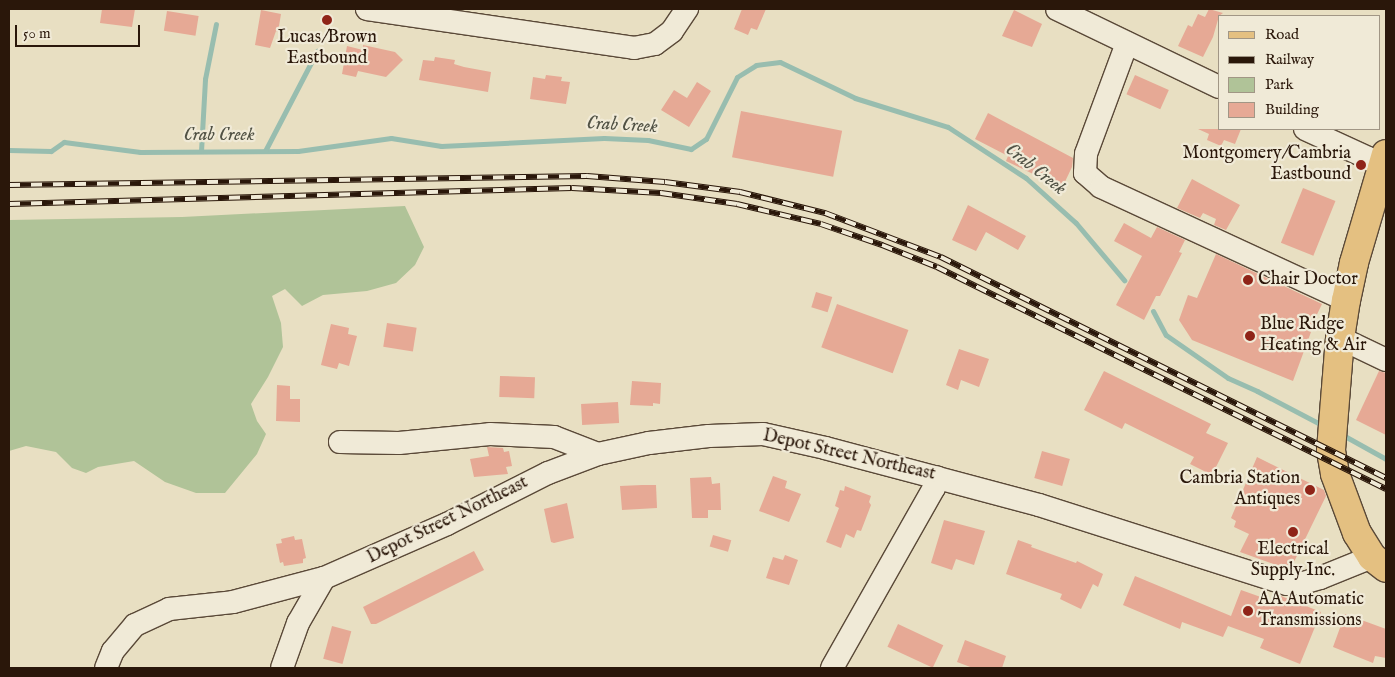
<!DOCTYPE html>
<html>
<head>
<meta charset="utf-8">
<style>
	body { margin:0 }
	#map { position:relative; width:1395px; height:677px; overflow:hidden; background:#e8dfc2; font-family:"IM FELL English",serif }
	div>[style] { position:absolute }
	.green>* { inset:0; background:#b0c398 }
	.stream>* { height:5px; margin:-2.5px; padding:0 2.5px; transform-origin:2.5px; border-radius:2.5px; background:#98bdaf }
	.building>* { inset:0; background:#e6a995; transform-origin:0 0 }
	.roads { filter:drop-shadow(1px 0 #5a4938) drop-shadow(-1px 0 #5a4938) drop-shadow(0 1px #5a4938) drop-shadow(0 -1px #5a4938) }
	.minor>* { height:22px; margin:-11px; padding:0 11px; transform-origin:11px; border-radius:11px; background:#f0ead7 }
	.major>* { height:28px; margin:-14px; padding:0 14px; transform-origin:14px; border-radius:14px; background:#e4c081 }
	.rail>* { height:5.5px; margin-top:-2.75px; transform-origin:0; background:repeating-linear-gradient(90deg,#f0ead7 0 11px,#2a170a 0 22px); box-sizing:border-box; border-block:1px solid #2a170a }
	.dots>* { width:14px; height:14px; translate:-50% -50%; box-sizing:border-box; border:2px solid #f0ead7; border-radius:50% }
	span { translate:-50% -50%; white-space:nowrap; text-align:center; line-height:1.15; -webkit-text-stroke:4.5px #f0ead7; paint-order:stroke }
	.poi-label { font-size:18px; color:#2a170a }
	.right { translate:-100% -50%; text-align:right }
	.left { translate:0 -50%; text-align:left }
	.street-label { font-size:18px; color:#2a170a }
	.water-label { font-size:19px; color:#505144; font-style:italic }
	.frame { position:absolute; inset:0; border:10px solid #2a170a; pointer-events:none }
	.legend { position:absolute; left:1218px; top:15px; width:162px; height:115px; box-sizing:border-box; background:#f0ead7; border:1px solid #a19685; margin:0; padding:6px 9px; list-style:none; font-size:15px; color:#2a170a }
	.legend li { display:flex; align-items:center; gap:10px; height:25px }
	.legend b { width:25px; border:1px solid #a19685 }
	.scale { position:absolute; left:15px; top:25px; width:125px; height:22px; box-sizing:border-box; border:2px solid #2a170a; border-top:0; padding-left:6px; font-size:15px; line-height:18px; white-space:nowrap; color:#2a170a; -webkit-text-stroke:4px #f0ead7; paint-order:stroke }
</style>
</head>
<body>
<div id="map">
	<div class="green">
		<i style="clip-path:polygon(405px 206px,424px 247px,415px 265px,396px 283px,367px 291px,323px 295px,302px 306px,285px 289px,272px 296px,281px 323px,283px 347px,268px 377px,251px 404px,257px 421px,266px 434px,257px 454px,225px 493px,196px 493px,165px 482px,134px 461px,98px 467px,86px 473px,72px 468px,56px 452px,26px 446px,9px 451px,9px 220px,182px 217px)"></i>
	</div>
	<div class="stream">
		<i style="left:9px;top:150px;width:42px;rotate:1.4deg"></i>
		<i style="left:51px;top:151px;width:16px;rotate:-35deg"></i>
		<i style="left:64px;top:142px;width:77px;rotate:7.5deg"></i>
		<i style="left:140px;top:152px;width:158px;rotate:-0.4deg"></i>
		<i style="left:298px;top:151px;width:94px;rotate:-8deg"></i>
		<i style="left:391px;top:138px;width:51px;rotate:9.1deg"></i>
		<i style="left:441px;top:146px;width:163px;rotate:-2.8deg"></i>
		<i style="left:604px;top:138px;width:44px;rotate:2.6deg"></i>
		<i style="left:648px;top:140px;width:44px;rotate:11.8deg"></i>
		<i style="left:691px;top:149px;width:18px;rotate:-34deg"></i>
		<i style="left:706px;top:139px;width:69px;rotate:-63.4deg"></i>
		<i style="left:737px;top:77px;width:22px;rotate:-32deg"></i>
		<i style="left:756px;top:65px;width:24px;rotate:-7deg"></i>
		<i style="left:780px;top:62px;width:83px;rotate:25.6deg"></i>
		<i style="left:855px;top:98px;width:97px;rotate:17.3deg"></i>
		<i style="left:948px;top:127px;width:93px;rotate:33.2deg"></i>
		<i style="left:1026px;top:178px;width:67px;rotate:42deg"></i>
		<i style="left:1076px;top:223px;width:75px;rotate:49.9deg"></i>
		<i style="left:201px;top:151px;width:72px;rotate:-86.8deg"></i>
		<i style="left:205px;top:79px;width:56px;rotate:-78.7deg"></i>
		<i style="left:265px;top:151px;width:113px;rotate:-62.5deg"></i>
		<i style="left:1153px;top:311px;width:27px;rotate:62deg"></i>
		<i style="left:1166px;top:335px;width:75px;rotate:34.7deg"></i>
		<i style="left:1228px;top:378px;width:32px;rotate:24deg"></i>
		<i style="left:1257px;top:391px;width:76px;rotate:27.6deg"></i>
		<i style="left:1341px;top:434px;width:51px;rotate:29.1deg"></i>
	</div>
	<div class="building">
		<i style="clip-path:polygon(102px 9px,135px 9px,132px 27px,100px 23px)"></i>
		<i style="clip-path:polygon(742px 9px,766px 9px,757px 30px,751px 28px,748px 35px,734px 29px)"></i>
		<i style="clip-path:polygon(1209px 9px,1223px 13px,1219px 16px,1213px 37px,1203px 57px,1178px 46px,1188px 25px,1192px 27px,1198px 14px,1205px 17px)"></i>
		<i style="clip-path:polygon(261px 10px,281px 14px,278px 32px,276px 31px,270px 48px,255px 45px)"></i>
		<i style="clip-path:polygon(1014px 10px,1042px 24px,1032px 47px,1002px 36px)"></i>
		<i style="left:167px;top:11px;width:32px;height:20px;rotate:9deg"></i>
		<i style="clip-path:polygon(363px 45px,395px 52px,403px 60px,386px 77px,358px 71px,356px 77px,342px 74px,347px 46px,363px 50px)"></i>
		<i style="clip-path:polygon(435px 57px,455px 60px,454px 64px,464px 67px,491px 72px,488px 92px,419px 80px,423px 60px,434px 61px)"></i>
		<i style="clip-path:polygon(546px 75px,562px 77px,561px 81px,570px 82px,566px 104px,530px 99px,533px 77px,545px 79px)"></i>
		<i style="left:1135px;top:75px;width:37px;height:21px;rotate:24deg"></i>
		<i style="clip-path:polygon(697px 82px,711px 91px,689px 127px,661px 110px,674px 90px,687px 98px)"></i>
		<i style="left:741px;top:111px;width:103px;height:47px;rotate:11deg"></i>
		<i style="clip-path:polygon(988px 113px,1073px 158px,1072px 167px,1062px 188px,1006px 161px,1008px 156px,975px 139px)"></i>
		<i style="clip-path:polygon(1198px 129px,1241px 129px,1235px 144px,1224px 140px,1221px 146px,1207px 140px,1209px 134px)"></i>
		<i style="clip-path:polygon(1192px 179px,1240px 205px,1226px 230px,1214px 225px,1216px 219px,1203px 213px,1200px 218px,1177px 208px)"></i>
		<i style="left:1303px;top:188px;width:35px;height:59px;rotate:22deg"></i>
		<i style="clip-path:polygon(968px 205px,1026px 236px,1018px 250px,986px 232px,976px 251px,952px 240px)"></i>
		<i style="clip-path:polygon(1124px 223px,1151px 238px,1157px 227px,1185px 240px,1179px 252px,1182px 253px,1160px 296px,1156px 296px,1144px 320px,1116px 305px,1142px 256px,1114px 241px)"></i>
		<i style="clip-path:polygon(1216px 254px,1322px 304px,1309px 331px,1311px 332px,1293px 381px,1192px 340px,1179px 320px,1188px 295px,1197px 298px)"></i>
		<i style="left:816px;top:292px;width:17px;height:16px;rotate:17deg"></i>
		<i style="left:837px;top:304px;width:76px;height:46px;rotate:20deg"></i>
		<i style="left:387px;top:323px;width:30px;height:24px;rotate:9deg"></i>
		<i style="clip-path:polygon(331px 324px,349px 328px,348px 334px,357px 336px,349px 366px,339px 363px,337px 369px,321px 365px)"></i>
		<i style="clip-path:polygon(959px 349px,989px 359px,979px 387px,961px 380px,958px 390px,946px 385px)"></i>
		<i style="clip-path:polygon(1104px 371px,1211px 424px,1206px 433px,1228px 443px,1212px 475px,1190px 464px,1194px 457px,1125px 423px,1122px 429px,1084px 410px)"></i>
		<i style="clip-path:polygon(1379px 371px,1386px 373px,1386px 435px,1356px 420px)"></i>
		<i style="left:500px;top:376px;width:35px;height:21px;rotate:2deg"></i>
		<i style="clip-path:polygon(632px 381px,661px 383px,660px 404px,653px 403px,653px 406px,630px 405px)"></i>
		<i style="clip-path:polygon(277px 385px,290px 386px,290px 399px,300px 399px,300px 422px,276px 421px)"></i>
		<i style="left:618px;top:402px;width:21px;height:37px;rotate:87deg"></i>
		<i style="clip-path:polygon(487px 447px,503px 448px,504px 452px,509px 451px,512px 466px,506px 467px,508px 474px,474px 477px,470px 459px,489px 456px)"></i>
		<i style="left:1042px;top:451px;width:29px;height:28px;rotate:16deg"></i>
		<i style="clip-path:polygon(1257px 457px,1324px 490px,1326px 496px,1293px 564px,1285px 568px,1240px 552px,1249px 534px,1234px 527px,1236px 521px,1231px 518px)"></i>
		<i style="clip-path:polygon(773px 476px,787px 481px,785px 488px,801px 494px,789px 522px,759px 511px)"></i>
		<i style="clip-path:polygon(711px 477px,712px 484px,720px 483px,721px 510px,708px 510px,708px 518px,692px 518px,690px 478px)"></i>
		<i style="clip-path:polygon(642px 485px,656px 485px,657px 508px,622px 510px,620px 486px)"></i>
		<i style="clip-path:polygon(845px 486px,871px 496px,869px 502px,871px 505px,861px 531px,857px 530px,854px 538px,846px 534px,841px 548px,826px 542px,839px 508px,835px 506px,840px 490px,844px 491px)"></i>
		<i style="clip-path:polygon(567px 503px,574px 538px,554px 543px,551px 542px,544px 509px)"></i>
		<i style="clip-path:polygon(944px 520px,985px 531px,974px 565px,956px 559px,952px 570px,931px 563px)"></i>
		<i style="left:713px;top:535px;width:19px;height:12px;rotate:16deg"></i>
		<i style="clip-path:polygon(294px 536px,295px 540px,302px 539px,306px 558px,303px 559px,303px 563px,284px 566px,283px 562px,280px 563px,276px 544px,282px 543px,281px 539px)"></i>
		<i style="clip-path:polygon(1018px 540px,1032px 545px,1031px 547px,1076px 563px,1077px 561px,1103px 574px,1098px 587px,1093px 584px,1081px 609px,1060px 599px,1062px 594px,1006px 574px)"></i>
		<i style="clip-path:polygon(474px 551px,484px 570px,376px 624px,371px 624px,363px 607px)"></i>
		<i style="clip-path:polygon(785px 555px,798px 560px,789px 585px,766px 578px,773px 557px,783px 560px)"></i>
		<i style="clip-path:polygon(1135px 576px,1231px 616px,1241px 590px,1278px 603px,1281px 596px,1321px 612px,1300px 664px,1260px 648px,1264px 639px,1228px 626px,1223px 637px,1182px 622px,1180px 629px,1123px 605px)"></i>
		<i style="clip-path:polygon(1345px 614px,1386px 629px,1386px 658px,1375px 656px,1373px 663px,1333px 647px)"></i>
		<i style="left:898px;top:624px;width:50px;height:25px;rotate:25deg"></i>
		<i style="left:332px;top:626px;width:20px;height:34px;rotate:15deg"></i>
		<i style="clip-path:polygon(965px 640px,1006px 656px,1002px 668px,973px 668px,957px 662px)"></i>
	</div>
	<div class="roads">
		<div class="minor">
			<i style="left:367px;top:9px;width:270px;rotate:8.3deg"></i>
			<i style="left:634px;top:48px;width:21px;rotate:-11deg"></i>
			<i style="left:655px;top:44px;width:21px;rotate:-37deg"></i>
			<i style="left:672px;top:31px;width:27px;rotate:-56deg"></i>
			<i style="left:1057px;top:9px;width:180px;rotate:25.7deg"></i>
			<i style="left:1127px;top:43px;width:118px;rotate:110.3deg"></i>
			<i style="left:1086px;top:154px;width:19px;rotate:93deg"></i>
			<i style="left:1085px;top:173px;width:21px;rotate:41deg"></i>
			<i style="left:1101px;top:187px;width:270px;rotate:24.8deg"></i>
			<i style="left:1305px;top:129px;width:69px;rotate:24.7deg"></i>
			<i style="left:1368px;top:158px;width:22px;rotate:34deg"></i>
			<i style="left:1340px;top:338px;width:51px;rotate:25.6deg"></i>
			<i style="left:340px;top:442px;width:59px;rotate:1deg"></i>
			<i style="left:399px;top:443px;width:91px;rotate:-5.6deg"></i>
			<i style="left:490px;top:434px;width:64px;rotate:2.7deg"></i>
			<i style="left:554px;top:437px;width:47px;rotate:21.1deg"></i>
			<i style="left:106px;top:668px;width:18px;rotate:-68deg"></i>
			<i style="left:113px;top:651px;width:34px;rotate:-50deg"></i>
			<i style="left:135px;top:625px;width:38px;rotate:-25deg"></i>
			<i style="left:169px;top:609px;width:64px;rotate:-6.2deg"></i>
			<i style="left:233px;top:602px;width:94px;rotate:-14.8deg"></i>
			<i style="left:324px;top:578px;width:134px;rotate:-23.7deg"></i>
			<i style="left:447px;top:524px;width:113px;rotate:-26.8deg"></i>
			<i style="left:548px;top:473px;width:53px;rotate:-20.8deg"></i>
			<i style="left:598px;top:454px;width:52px;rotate:-12.2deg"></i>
			<i style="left:649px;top:443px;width:60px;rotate:-6.7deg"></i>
			<i style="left:709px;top:436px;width:54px;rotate:-2.1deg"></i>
			<i style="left:763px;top:434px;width:64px;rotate:12.7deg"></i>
			<i style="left:825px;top:448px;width:221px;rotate:14.9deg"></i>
			<i style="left:1039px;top:505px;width:260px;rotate:17.7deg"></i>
			<i style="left:1287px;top:584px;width:16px;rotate:-4deg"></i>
			<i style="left:1303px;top:583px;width:18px;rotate:-16deg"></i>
			<i style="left:1320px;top:578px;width:56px;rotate:-22deg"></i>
			<i style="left:282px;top:668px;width:48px;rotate:-70.4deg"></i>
			<i style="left:298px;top:623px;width:52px;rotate:-60deg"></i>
			<i style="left:832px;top:668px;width:207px;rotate:-60.5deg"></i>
			<i style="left:934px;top:488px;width:11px;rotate:-75deg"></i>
		</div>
		<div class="major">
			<i style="left:1386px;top:154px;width:114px;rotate:106.4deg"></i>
			<i style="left:1354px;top:263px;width:38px;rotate:102deg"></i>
			<i style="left:1346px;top:300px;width:38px;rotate:99deg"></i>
			<i style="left:1340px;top:338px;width:113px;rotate:94.6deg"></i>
			<i style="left:1331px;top:451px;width:23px;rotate:80deg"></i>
			<i style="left:1335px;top:474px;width:63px;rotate:69.6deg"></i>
			<i style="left:1357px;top:533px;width:28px;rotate:58deg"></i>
			<i style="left:1372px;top:557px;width:18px;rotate:38deg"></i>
		</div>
	</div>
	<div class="rail">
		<i style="left:9px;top:185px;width:578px;rotate:-0.89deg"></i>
		<i style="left:587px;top:176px;width:78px;rotate:4.4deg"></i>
		<i style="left:665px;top:182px;width:76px;rotate:7.6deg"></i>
		<i style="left:740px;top:192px;width:88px;rotate:13.9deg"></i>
		<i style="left:825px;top:213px;width:124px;rotate:20.8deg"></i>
		<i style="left:941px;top:257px;width:497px;rotate:26.4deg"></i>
		<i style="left:9px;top:204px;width:563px;rotate:-1.63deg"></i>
		<i style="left:572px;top:188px;width:89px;rotate:3.2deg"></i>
		<i style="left:661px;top:193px;width:77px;rotate:8.2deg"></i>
		<i style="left:737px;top:204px;width:86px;rotate:13.4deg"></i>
		<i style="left:821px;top:224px;width:65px;rotate:19deg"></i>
		<i style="left:882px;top:245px;width:59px;rotate:21.8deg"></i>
		<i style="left:937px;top:267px;width:501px;rotate:26.31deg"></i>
	</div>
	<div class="dots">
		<i style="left:327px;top:20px;background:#8f2418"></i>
		<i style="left:1361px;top:165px;background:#8f2418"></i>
		<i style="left:1248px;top:280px;background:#8f2418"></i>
		<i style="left:1250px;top:336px;background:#8f2418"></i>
		<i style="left:1310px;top:490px;background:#8f2418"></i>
		<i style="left:1293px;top:532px;background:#8f2418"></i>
		<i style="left:1248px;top:611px;background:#8f2418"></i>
	</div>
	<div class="poi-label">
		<span style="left:327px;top:49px">Lucas/Brown<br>Eastbound</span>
		<span class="right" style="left:1351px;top:165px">Montgomery/Cambria<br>Eastbound</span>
		<span class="left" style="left:1258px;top:280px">Chair Doctor</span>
		<span class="left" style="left:1260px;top:336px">Blue Ridge<br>Heating &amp; Air</span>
		<span class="right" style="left:1300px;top:490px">Cambria Station<br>Antiques</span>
		<span style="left:1293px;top:561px">Electrical<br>Supply Inc.</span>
		<span class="left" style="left:1258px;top:611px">AA Automatic<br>Transmissions</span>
	</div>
	<div class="street-label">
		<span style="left:849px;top:456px;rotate:13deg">Depot Street Northeast</span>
		<span style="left:448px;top:521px;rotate:-26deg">Depot Street Northeast</span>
	</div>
	<div class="water-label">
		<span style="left:622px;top:126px;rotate:3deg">Crab Creek</span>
		<span style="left:219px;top:136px">Crab Creek</span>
		<span style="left:1035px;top:170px;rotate:38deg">Crab Creek</span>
	</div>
	<div class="frame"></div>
	<ul class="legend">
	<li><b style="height:6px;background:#e4c081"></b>Road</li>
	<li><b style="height:6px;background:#2a170a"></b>Railway</li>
	<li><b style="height:14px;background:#b0c398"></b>Park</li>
	<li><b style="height:14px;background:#e6a995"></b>Building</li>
	</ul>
	<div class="scale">50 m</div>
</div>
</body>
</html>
